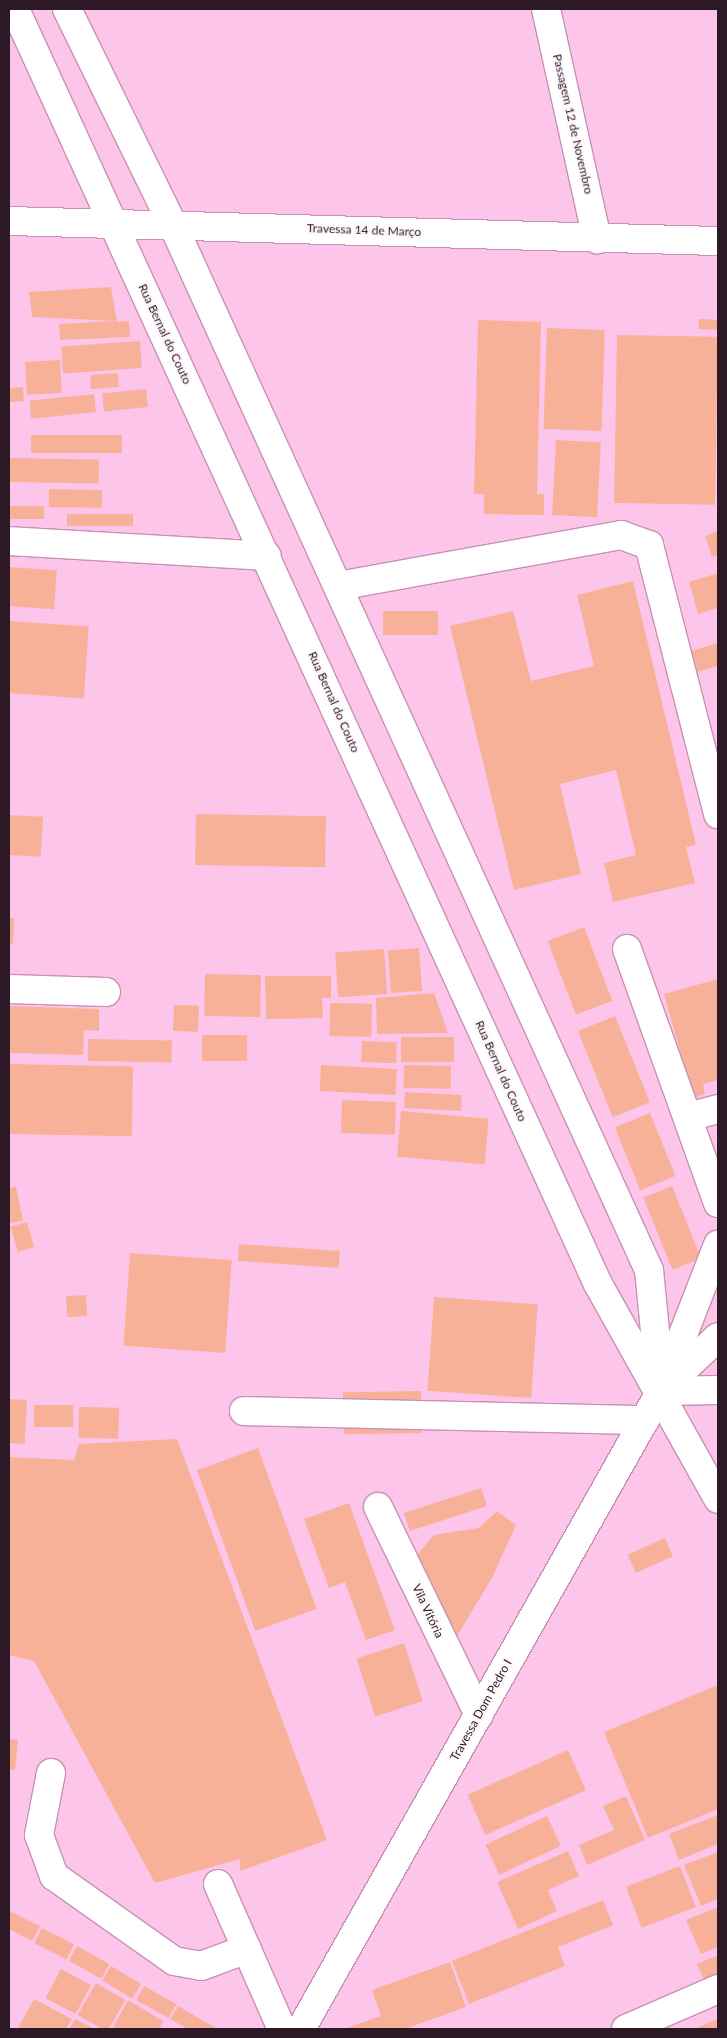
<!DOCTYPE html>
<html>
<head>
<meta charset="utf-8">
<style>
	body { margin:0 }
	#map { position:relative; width:727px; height:2038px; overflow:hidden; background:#fec5eb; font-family:Lato,sans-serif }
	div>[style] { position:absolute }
	.building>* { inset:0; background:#f8b199; transform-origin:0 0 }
	.roads { filter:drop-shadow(1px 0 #c791b5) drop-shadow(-1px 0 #c791b5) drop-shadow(0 1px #c791b5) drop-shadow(0 -1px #c791b5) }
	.minor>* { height:28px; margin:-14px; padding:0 14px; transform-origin:14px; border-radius:14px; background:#fff }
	span { translate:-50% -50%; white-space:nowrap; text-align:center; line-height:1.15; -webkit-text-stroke:5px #fef8fc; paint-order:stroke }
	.street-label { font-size:12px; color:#2d1826 }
	.frame { position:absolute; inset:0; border:10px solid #2d1826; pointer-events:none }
</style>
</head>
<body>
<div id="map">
	<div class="building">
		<i style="clip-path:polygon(111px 287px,117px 322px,129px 321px,130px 337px,60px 340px,59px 324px,115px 321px,32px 317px,29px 292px)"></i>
		<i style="left:699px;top:319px;width:19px;height:10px;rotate:3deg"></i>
		<i style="clip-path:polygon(478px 320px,541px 322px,537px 494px,544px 494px,544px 515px,484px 514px,484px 494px,474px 494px)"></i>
		<i style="left:547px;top:328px;width:58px;height:101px;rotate:2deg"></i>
		<i style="left:617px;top:335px;width:101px;height:168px;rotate:1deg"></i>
		<i style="left:140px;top:341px;width:27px;height:79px;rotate:86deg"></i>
		<i style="left:60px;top:360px;width:33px;height:35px;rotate:87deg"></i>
		<i style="left:118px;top:373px;width:14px;height:28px;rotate:86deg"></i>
		<i style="left:23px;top:387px;width:14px;height:14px;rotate:86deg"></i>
		<i style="left:146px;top:389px;width:18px;height:44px;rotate:84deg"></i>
		<i style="left:94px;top:394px;width:18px;height:65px;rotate:84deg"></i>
		<i style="left:31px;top:435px;width:91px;height:18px"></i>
		<i style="left:556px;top:440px;width:45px;height:75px;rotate:3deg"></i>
		<i style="left:10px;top:458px;width:89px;height:24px;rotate:1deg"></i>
		<i style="left:49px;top:489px;width:53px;height:18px;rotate:1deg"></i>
		<i style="left:9px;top:506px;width:35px;height:13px"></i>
		<i style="left:67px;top:514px;width:66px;height:12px"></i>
		<i style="clip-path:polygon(718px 531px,718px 555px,712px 557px,705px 536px)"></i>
		<i style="left:9px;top:567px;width:48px;height:39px;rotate:4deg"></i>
		<i style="clip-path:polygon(718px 573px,718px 608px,698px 614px,689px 582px)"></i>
		<i style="clip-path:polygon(633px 581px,696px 845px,686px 847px,695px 883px,613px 902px,604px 863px,636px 855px,616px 770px,560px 784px,581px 874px,514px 890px,450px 626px,513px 611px,531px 681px,594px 666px,577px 595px)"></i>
		<i style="left:383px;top:611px;width:55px;height:24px"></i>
		<i style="left:9px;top:621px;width:80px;height:72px;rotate:4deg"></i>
		<i style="clip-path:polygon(718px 643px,718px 666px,687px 675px,681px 654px)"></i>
		<i style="left:196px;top:814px;width:130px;height:51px;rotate:1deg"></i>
		<i style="left:9px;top:815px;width:34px;height:40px;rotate:3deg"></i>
		<i style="clip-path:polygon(9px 918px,14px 918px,13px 944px,9px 944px)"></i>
		<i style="left:584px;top:927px;width:79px;height:39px;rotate:69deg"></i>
		<i style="left:419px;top:948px;width:43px;height:31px;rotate:86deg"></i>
		<i style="left:384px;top:949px;width:45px;height:49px;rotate:86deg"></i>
		<i style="left:205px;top:974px;width:56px;height:42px;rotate:1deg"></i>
		<i style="clip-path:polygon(265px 976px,331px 976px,331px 998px,322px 998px,323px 1018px,266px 1019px)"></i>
		<i style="clip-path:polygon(718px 979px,718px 1080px,703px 1084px,705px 1094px,693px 1098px,664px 994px)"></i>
		<i style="clip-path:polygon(434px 993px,448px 1033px,377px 1034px,376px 998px)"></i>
		<i style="left:330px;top:1003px;width:42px;height:33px;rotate:1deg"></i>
		<i style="left:174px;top:1005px;width:25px;height:26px;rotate:2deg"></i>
		<i style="clip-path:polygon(9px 1006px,99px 1009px,99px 1031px,84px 1030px,83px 1055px,9px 1053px)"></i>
		<i style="left:615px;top:1016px;width:93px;height:40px;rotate:68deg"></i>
		<i style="left:247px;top:1035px;width:26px;height:45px;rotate:90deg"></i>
		<i style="left:401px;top:1037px;width:53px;height:25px"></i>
		<i style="left:88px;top:1039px;width:84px;height:22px;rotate:1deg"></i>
		<i style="left:362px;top:1041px;width:35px;height:21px;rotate:2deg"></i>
		<i style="left:9px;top:1064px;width:124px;height:70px;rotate:1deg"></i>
		<i style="left:321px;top:1065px;width:76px;height:26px;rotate:3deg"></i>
		<i style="left:404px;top:1065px;width:47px;height:23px;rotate:1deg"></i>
		<i style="left:405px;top:1092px;width:57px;height:16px;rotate:3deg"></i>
		<i style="left:342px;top:1100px;width:54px;height:33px;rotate:2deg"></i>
		<i style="left:401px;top:1111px;width:88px;height:46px;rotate:5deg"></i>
		<i style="left:650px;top:1113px;width:68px;height:38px;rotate:68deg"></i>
		<i style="left:672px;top:1186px;width:78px;height:31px;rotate:68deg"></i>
		<i style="clip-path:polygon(16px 1187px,23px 1221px,9px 1223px,9px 1188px)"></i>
		<i style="left:27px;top:1222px;width:26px;height:17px;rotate:74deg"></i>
		<i style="left:239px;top:1244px;width:101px;height:17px;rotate:4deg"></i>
		<i style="left:130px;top:1253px;width:102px;height:93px;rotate:4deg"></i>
		<i style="left:86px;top:1295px;width:21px;height:20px;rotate:87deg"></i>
		<i style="left:434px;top:1297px;width:104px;height:94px;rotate:4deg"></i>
		<i style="left:421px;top:1391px;width:42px;height:78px;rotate:89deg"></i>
		<i style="left:9px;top:1399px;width:18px;height:44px;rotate:3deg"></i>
		<i style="left:34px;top:1405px;width:39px;height:22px"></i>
		<i style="left:79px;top:1407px;width:40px;height:31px;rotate:1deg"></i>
		<i style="clip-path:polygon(177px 1439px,327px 1840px,240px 1871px,240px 1859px,155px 1883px,34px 1661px,9px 1655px,9px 1457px,74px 1460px,79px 1444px)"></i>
		<i style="left:258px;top:1448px;width:171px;height:65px;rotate:70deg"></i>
		<i style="left:481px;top:1488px;width:19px;height:81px;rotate:72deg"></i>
		<i style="clip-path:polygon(349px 1503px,395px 1630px,366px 1640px,345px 1582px,329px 1588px,304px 1519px)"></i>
		<i style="clip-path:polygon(497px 1511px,516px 1525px,492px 1578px,454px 1641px,410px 1563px,434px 1535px,479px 1528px)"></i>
		<i style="left:665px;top:1538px;width:20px;height:41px;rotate:66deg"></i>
		<i style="left:404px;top:1643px;width:61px;height:50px;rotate:72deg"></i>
		<i style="clip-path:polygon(718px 1685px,718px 1809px,648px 1838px,604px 1732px)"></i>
		<i style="clip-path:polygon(9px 1739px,18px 1740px,15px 1770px,9px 1769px)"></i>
		<i style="left:568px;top:1750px;width:44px;height:110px;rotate:66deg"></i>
		<i style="clip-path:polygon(626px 1796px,645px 1840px,587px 1865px,579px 1845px,614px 1830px,603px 1806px)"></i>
		<i style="clip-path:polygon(718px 1815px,718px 1844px,679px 1860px,669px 1834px)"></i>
		<i style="left:547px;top:1816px;width:33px;height:68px;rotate:65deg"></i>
		<i style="clip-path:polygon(568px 1851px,579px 1876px,548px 1890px,557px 1911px,518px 1929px,497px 1882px)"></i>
		<i style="clip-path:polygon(718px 1852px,718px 1899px,701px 1906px,684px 1865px)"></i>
		<i style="left:680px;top:1866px;width:44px;height:58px;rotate:69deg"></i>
		<i style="clip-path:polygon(603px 1900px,613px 1925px,558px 1947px,565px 1966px,469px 2004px,452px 1961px)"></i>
		<i style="clip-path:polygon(718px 1907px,718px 1947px,701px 1954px,686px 1920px)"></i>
		<i style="clip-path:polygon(9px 1911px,40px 1926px,32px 1941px,9px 1929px)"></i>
		<i style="left:42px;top:1928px;width:36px;height:17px;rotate:27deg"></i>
		<i style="left:77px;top:1946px;width:37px;height:17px;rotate:29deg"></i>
		<i style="clip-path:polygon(718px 1955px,718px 1982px,707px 1987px,697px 1964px)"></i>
		<i style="clip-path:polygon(450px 1962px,466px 2007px,405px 2029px,344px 2029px,381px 2016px,372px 1990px)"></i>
		<i style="left:111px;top:1966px;width:35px;height:17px;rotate:31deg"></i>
		<i style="left:61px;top:1969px;width:34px;height:33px;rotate:28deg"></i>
		<i style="left:96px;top:1983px;width:34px;height:37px;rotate:30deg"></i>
		<i style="left:144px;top:1986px;width:37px;height:16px;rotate:29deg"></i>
		<i style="clip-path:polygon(34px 1999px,72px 2019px,66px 2029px,18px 2028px)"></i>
		<i style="clip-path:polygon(128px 2000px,163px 2021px,159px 2029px,112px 2029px)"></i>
		<i style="clip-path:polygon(178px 2006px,218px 2029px,188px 2029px,170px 2019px)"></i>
		<i style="clip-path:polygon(75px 2019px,95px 2029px,69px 2029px)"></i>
		<i style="clip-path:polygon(718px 2019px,718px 2029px,694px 2029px)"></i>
	</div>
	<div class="roads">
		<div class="minor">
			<i style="left:15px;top:9px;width:1402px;rotate:65.43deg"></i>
			<i style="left:598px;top:1284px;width:246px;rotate:60.8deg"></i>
			<i style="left:67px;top:9px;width:238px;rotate:63.9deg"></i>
			<i style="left:172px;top:223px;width:1151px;rotate:65.51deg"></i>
			<i style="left:649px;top:1270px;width:113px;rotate:84.4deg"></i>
			<i style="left:546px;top:9px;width:236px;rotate:77.5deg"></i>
			<i style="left:9px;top:221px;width:709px;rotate:1.62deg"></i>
			<i style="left:9px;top:541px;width:258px;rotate:3.3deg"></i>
			<i style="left:338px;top:586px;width:288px;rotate:-10.2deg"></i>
			<i style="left:621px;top:535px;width:30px;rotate:20deg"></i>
			<i style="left:649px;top:545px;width:278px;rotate:75.6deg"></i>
			<i style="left:627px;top:949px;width:270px;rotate:70.3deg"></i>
			<i style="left:9px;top:989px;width:97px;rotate:1.8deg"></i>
			<i style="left:688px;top:1117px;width:31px;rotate:-15deg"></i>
			<i style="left:666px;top:1386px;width:71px;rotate:-43.3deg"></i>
			<i style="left:661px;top:1391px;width:57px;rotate:-1deg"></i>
			<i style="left:244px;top:1411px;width:401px;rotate:1.3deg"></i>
			<i style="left:378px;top:1507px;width:231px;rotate:64.1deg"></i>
			<i style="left:51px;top:1773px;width:63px;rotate:101deg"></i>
			<i style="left:39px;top:1835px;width:44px;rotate:69.9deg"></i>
			<i style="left:54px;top:1876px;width:147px;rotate:35.3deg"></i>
			<i style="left:174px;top:1961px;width:27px;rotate:10deg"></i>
			<i style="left:201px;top:1966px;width:49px;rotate:-20.3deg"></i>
			<i style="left:218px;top:1884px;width:158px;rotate:66.2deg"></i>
			<i style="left:301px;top:2029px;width:733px;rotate:-60.57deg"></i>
			<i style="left:661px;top:1391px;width:157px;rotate:-68.7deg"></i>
			<i style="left:626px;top:2029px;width:100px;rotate:-23.5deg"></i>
		</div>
	</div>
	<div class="street-label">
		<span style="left:573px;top:124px;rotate:77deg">Passagem 12 de Novembro</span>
		<span style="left:364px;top:230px;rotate:2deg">Travessa 14 de Março</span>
		<span style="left:165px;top:334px;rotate:65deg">Rua Bernal do Couto</span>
		<span style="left:334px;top:702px;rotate:66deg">Rua Bernal do Couto</span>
		<span style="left:501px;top:1071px;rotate:66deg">Rua Bernal do Couto</span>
		<span style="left:428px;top:1611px;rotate:65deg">Vila Vitória</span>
		<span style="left:481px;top:1710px;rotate:-61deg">Travessa Dom Pedro I</span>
	</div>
	<div class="frame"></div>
</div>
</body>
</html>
